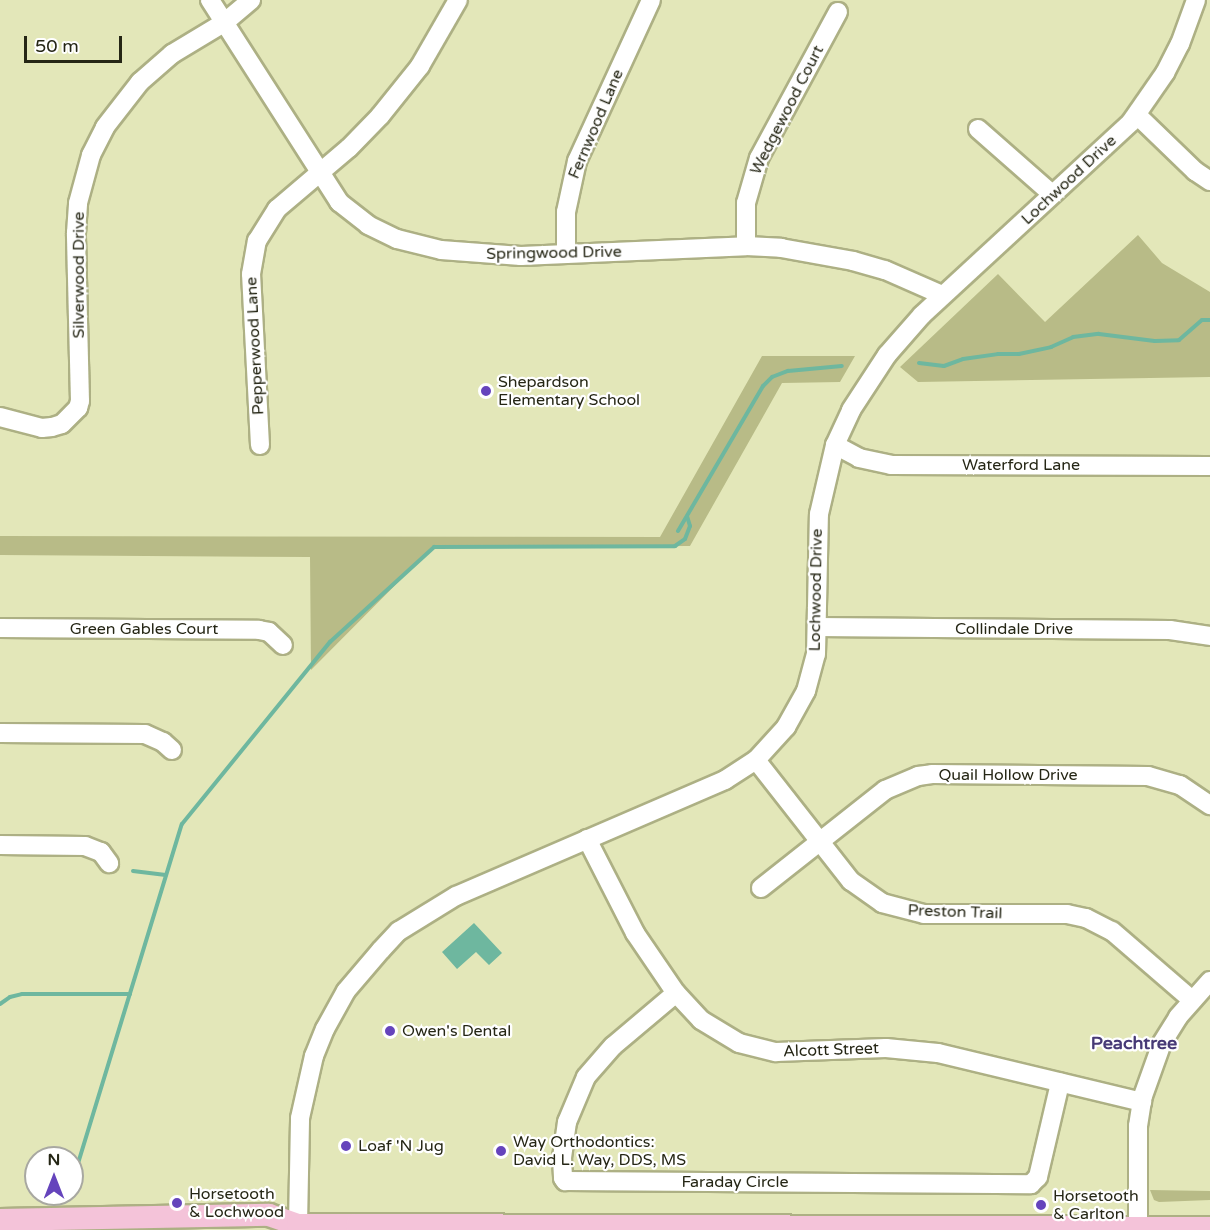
<!DOCTYPE html>
<html>
<head>
<meta charset="utf-8">
<style>
	body { margin:0 }
	#map { position:relative; width:1210px; height:1230px; overflow:hidden; background:#e3e7b9; font-family:"Varela Round",sans-serif }
	div>[style] { position:absolute }
	.green>* { inset:0; background:#b8bb87 }
	.water>* { inset:0; background:#6eb79f }
	.stream>* { height:4px; margin:-2px; padding:0 2px; transform-origin:2px; border-radius:2px; background:#6eb79f }
	.roads { filter:drop-shadow(2px 0 #adb084) drop-shadow(-2px 0 #adb084) drop-shadow(0 2px #adb084) drop-shadow(0 -2px #adb084) }
	.minor>* { height:18px; margin:-9px; padding:0 9px; transform-origin:9px; border-radius:9px; background:#fff }
	.major>* { height:22px; margin:-11px; padding:0 11px; transform-origin:11px; border-radius:11px; background:#f4c3d9 }
	.dots>* { width:16px; height:16px; translate:-50% -50%; box-sizing:border-box; border:3px solid #fff; border-radius:50% }
	span { translate:-50% -50%; white-space:nowrap; text-align:center; line-height:1.15; -webkit-text-stroke:4.5px #fff; paint-order:stroke }
	.street-label { font-size:16px; color:#252615 }
	.poi-label { font-size:16px; color:#252615 }
	.left { translate:0 -50%; text-align:left }
	.neighbourhood-label { font-size:18px; color:#473a76; font-weight:700 }
	.north { position:absolute; left:24px; top:1146px; width:60px; height:60px; box-sizing:border-box; background:#fff; border:2px solid #a8a8a1; border-radius:50%; rotate:0deg; font-size:16px; font-weight:700; line-height:24px; text-align:center; color:#252615 }
	.north::after { content:''; display:block; margin:auto; width:21px; height:27px; background:#6544bc; clip-path:polygon(50% 0,100% 100%,50% 72%,0 100%) }
	.scale { position:absolute; left:24px; top:36px; width:98px; height:27px; box-sizing:border-box; border:3px solid #252615; border-top:0; padding-left:8px; font-size:18px; line-height:21px; white-space:nowrap; color:#252615; -webkit-text-stroke:4px #fff; paint-order:stroke }
</style>
</head>
<body>
<div id="map">
	<div class="green">
		<i style="clip-path:polygon(1138px 235px,1162px 263px,1210px 292px,1210px 377px,918px 382px,900px 367px,998px 274px,1045px 322px)"></i>
		<i style="clip-path:polygon(762px 356px,855px 356px,840px 382px,782px 383px,690px 546px,433px 547px,311px 670px,310px 557px,0 555px,0 536px,660px 537px)"></i>
		<i style="clip-path:polygon(1150px 1190px,1210px 1191px,1210px 1200px,1159px 1202px,1154px 1200px)"></i>
	</div>
	<div class="water">
		<i style="clip-path:polygon(474px 923px,502px 953px,489px 965px,476px 952px,457px 969px,442px 952px)"></i>
	</div>
	<div class="stream">
		<i style="left:919px;top:363px;width:25px;rotate:7deg"></i>
		<i style="left:944px;top:366px;width:20px;rotate:-20deg"></i>
		<i style="left:963px;top:359px;width:35px;rotate:-8deg"></i>
		<i style="left:998px;top:354px;width:21px"></i>
		<i style="left:1019px;top:354px;width:33px;rotate:-12deg"></i>
		<i style="left:1051px;top:347px;width:24px;rotate:-24deg"></i>
		<i style="left:1073px;top:337px;width:26px;rotate:-7deg"></i>
		<i style="left:1099px;top:334px;width:56px;rotate:7.1deg"></i>
		<i style="left:1155px;top:341px;width:24px;rotate:-2deg"></i>
		<i style="left:1179px;top:340px;width:30px;rotate:-41deg"></i>
		<i style="left:1202px;top:320px;width:8px"></i>
		<i style="left:678px;top:531px;width:168px;rotate:-59.6deg"></i>
		<i style="left:763px;top:386px;width:13px;rotate:-45deg"></i>
		<i style="left:772px;top:377px;width:17px;rotate:-21deg"></i>
		<i style="left:788px;top:371px;width:54px;rotate:-5.3deg"></i>
		<i style="left:133px;top:871px;width:33px;rotate:7deg"></i>
		<i style="left:0;top:1004px;width:12px;rotate:-35deg"></i>
		<i style="left:10px;top:997px;width:12px;rotate:-14deg"></i>
		<i style="left:22px;top:994px;width:108px"></i>
		<i style="left:72px;top:1183px;width:375px;rotate:-73deg"></i>
		<i style="left:182px;top:824px;width:235px;rotate:-50.9deg"></i>
		<i style="left:330px;top:642px;width:141px;rotate:-42.4deg"></i>
		<i style="left:434px;top:547px;width:241px;rotate:-0.2deg"></i>
		<i style="left:675px;top:546px;width:12px;rotate:-35deg"></i>
		<i style="left:685px;top:539px;width:14px;rotate:-69deg"></i>
		<i style="left:690px;top:526px;width:10px;rotate:-107deg"></i>
	</div>
	<div class="roads">
		<div class="minor">
			<i style="left:210px;top:0;width:240px;rotate:57.4deg"></i>
			<i style="left:339px;top:202px;width:37px;rotate:38deg"></i>
			<i style="left:368px;top:225px;width:32px;rotate:26deg"></i>
			<i style="left:397px;top:239px;width:45px;rotate:14deg"></i>
			<i style="left:441px;top:250px;width:80px;rotate:4.3deg"></i>
			<i style="left:521px;top:256px;width:225px;rotate:-2.5deg"></i>
			<i style="left:746px;top:246px;width:35px;rotate:3deg"></i>
			<i style="left:781px;top:248px;width:73px;rotate:10.2deg"></i>
			<i style="left:853px;top:261px;width:33px;rotate:16deg"></i>
			<i style="left:885px;top:270px;width:62px;rotate:23.7deg"></i>
			<i style="left:1137px;top:115px;width:81px;rotate:44deg"></i>
			<i style="left:1195px;top:171px;width:18px;rotate:34deg"></i>
			<i style="left:978px;top:129px;width:98px;rotate:41.3deg"></i>
			<i style="left:746px;top:246px;width:43px;rotate:-90deg"></i>
			<i style="left:746px;top:203px;width:47px;rotate:-73.9deg"></i>
			<i style="left:759px;top:158px;width:166px;rotate:-61.6deg"></i>
			<i style="left:566px;top:254px;width:42px;rotate:-90deg"></i>
			<i style="left:566px;top:212px;width:52px;rotate:-77.8deg"></i>
			<i style="left:577px;top:161px;width:177px;rotate:-65.3deg"></i>
			<i style="left:0;top:417px;width:43px;rotate:14.7deg"></i>
			<i style="left:42px;top:428px;width:10px;rotate:-6deg"></i>
			<i style="left:52px;top:427px;width:10px;rotate:-17deg"></i>
			<i style="left:62px;top:424px;width:23px;rotate:-45deg"></i>
			<i style="left:78px;top:408px;width:7px;rotate:-74deg"></i>
			<i style="left:80px;top:401px;width:168px;rotate:-91.4deg"></i>
			<i style="left:76px;top:233px;width:30px;rotate:-86deg"></i>
			<i style="left:78px;top:203px;width:50px;rotate:-74.8deg"></i>
			<i style="left:91px;top:155px;width:31px;rotate:-63deg"></i>
			<i style="left:105px;top:127px;width:57px;rotate:-52.1deg"></i>
			<i style="left:140px;top:82px;width:43px;rotate:-41.2deg"></i>
			<i style="left:172px;top:54px;width:62px;rotate:-31.1deg"></i>
			<i style="left:225px;top:22px;width:34px;rotate:-40deg"></i>
			<i style="left:260px;top:445px;width:171px;rotate:-93deg"></i>
			<i style="left:251px;top:274px;width:34px;rotate:-80deg"></i>
			<i style="left:257px;top:241px;width:38px;rotate:-58deg"></i>
			<i style="left:277px;top:209px;width:94px;rotate:-40.3deg"></i>
			<i style="left:349px;top:148px;width:45px;rotate:-45.9deg"></i>
			<i style="left:380px;top:116px;width:64px;rotate:-51.3deg"></i>
			<i style="left:420px;top:66px;width:76px;rotate:-60.1deg"></i>
			<i style="left:835px;top:445px;width:27px;rotate:28deg"></i>
			<i style="left:859px;top:458px;width:33px;rotate:12deg"></i>
			<i style="left:891px;top:465px;width:319px;rotate:0.2deg"></i>
			<i style="left:817px;top:627px;width:353px;rotate:0.5deg"></i>
			<i style="left:1170px;top:630px;width:40px;rotate:8.5deg"></i>
			<i style="left:0;top:628px;width:259px;rotate:0.4deg"></i>
			<i style="left:259px;top:630px;width:10px;rotate:11deg"></i>
			<i style="left:269px;top:632px;width:19px;rotate:43deg"></i>
			<i style="left:0;top:733px;width:145px;rotate:0.4deg"></i>
			<i style="left:145px;top:734px;width:20px;rotate:24deg"></i>
			<i style="left:163px;top:742px;width:12px;rotate:42deg"></i>
			<i style="left:756px;top:760px;width:154px;rotate:51.9deg"></i>
			<i style="left:851px;top:881px;width:38px;rotate:35deg"></i>
			<i style="left:882px;top:903px;width:43px;rotate:14.7deg"></i>
			<i style="left:924px;top:914px;width:143px"></i>
			<i style="left:1067px;top:914px;width:19px;rotate:12deg"></i>
			<i style="left:1086px;top:918px;width:29px;rotate:27deg"></i>
			<i style="left:1112px;top:931px;width:106px;rotate:40.8deg"></i>
			<i style="left:587px;top:839px;width:106px;rotate:62.9deg"></i>
			<i style="left:635px;top:933px;width:73px;rotate:55.7deg"></i>
			<i style="left:676px;top:993px;width:37px;rotate:47deg"></i>
			<i style="left:701px;top:1020px;width:44px;rotate:31.2deg"></i>
			<i style="left:739px;top:1043px;width:38px;rotate:14deg"></i>
			<i style="left:776px;top:1052px;width:110px;rotate:-2.1deg"></i>
			<i style="left:886px;top:1048px;width:52px;rotate:5.5deg"></i>
			<i style="left:938px;top:1053px;width:210px;rotate:13.5deg"></i>
			<i style="left:0;top:845px;width:85px;rotate:0.7deg"></i>
			<i style="left:85px;top:846px;width:17px;rotate:21deg"></i>
			<i style="left:101px;top:852px;width:14px;rotate:54deg"></i>
			<i style="left:761px;top:888px;width:158px;rotate:-38.3deg"></i>
			<i style="left:885px;top:790px;width:36px;rotate:-23deg"></i>
			<i style="left:918px;top:776px;width:14px;rotate:-8deg"></i>
			<i style="left:932px;top:774px;width:216px;rotate:0.5deg"></i>
			<i style="left:1148px;top:776px;width:33px;rotate:16deg"></i>
			<i style="left:1180px;top:785px;width:36px;rotate:34deg"></i>
			<i style="left:676px;top:993px;width:82px;rotate:139.9deg"></i>
			<i style="left:613px;top:1046px;width:41px;rotate:131.1deg"></i>
			<i style="left:586px;top:1077px;width:49px;rotate:112.9deg"></i>
			<i style="left:567px;top:1122px;width:36px;rotate:98deg"></i>
			<i style="left:562px;top:1158px;width:20px;rotate:87deg"></i>
			<i style="left:563px;top:1178px;width:4px;rotate:56deg"></i>
			<i style="left:565px;top:1181px;width:466px;rotate:0.4deg"></i>
			<i style="left:1031px;top:1184px;width:10px;rotate:-45deg"></i>
			<i style="left:1038px;top:1177px;width:97px;rotate:-76.8deg"></i>
			<i style="left:298px;top:1225px;width:107px;rotate:-88.9deg"></i>
			<i style="left:300px;top:1118px;width:64px;rotate:-77.3deg"></i>
			<i style="left:314px;top:1056px;width:29px;rotate:-68deg"></i>
			<i style="left:325px;top:1029px;width:43px;rotate:-61.1deg"></i>
			<i style="left:346px;top:991px;width:54px;rotate:-49.5deg"></i>
			<i style="left:381px;top:950px;width:26px;rotate:-47deg"></i>
			<i style="left:399px;top:931px;width:67px;rotate:-31.6deg"></i>
			<i style="left:456px;top:896px;width:293px;rotate:-23.3deg"></i>
			<i style="left:725px;top:780px;width:37px;rotate:-33deg"></i>
			<i style="left:756px;top:760px;width:45px;rotate:-47.7deg"></i>
			<i style="left:786px;top:727px;width:41px;rotate:-60.9deg"></i>
			<i style="left:806px;top:691px;width:38px;rotate:-75deg"></i>
			<i style="left:816px;top:654px;width:140px;rotate:-88.8deg"></i>
			<i style="left:819px;top:514px;width:71px;rotate:-76.9deg"></i>
			<i style="left:835px;top:445px;width:38px;rotate:-65deg"></i>
			<i style="left:851px;top:410px;width:66px;rotate:-56.8deg"></i>
			<i style="left:887px;top:355px;width:53px;rotate:-48.8deg"></i>
			<i style="left:922px;top:315px;width:284px;rotate:-42.7deg"></i>
			<i style="left:1131px;top:122px;width:60px;rotate:-55.2deg"></i>
			<i style="left:1165px;top:73px;width:33px;rotate:-63deg"></i>
			<i style="left:1180px;top:44px;width:47px;rotate:-70deg"></i>
			<i style="left:1138px;top:1228px;width:102px;rotate:-90deg"></i>
			<i style="left:1138px;top:1126px;width:30px;rotate:-81deg"></i>
			<i style="left:1143px;top:1096px;width:56px;rotate:-70.3deg"></i>
			<i style="left:1162px;top:1043px;width:31px;rotate:-58deg"></i>
			<i style="left:1178px;top:1017px;width:48px;rotate:-48.4deg"></i>
		</div>
		<div class="major">
			<i style="left:0;top:1220px;width:269px;rotate:-1.1deg"></i>
			<i style="left:269px;top:1215px;width:31px;rotate:19deg"></i>
			<i style="left:298px;top:1225px;width:59px"></i>
			<i style="left:357px;top:1225px;width:853px;rotate:0.2deg"></i>
		</div>
	</div>
	<div class="dots">
		<i style="left:486px;top:391px;background:#6544bc"></i>
		<i style="left:390px;top:1031px;background:#6544bc"></i>
		<i style="left:346px;top:1146px;background:#6544bc"></i>
		<i style="left:501px;top:1151px;background:#6544bc"></i>
		<i style="left:177px;top:1203px;background:#6544bc"></i>
		<i style="left:1041px;top:1205px;background:#6544bc"></i>
	</div>
	<div class="street-label">
		<span style="left:787px;top:110px;rotate:-63deg">Wedgewood Court</span>
		<span style="left:596px;top:124px;rotate:-67deg">Fernwood Lane</span>
		<span style="left:1069px;top:180px;rotate:-43deg">Lochwood Drive</span>
		<span style="left:554px;top:253px;rotate:-1deg">Springwood Drive</span>
		<span style="left:79px;top:275px;rotate:-90deg">Silverwood Drive</span>
		<span style="left:255px;top:346px;rotate:-93deg">Pepperwood Lane</span>
		<span style="left:1021px;top:465px">Waterford Lane</span>
		<span style="left:816px;top:590px;rotate:-89deg">Lochwood Drive</span>
		<span style="left:144px;top:629px">Green Gables Court</span>
		<span style="left:1014px;top:629px">Collindale Drive</span>
		<span style="left:1008px;top:775px">Quail Hollow Drive</span>
		<span style="left:955px;top:912px;rotate:2deg">Preston Trail</span>
		<span style="left:831px;top:1050px;rotate:-2deg">Alcott Street</span>
		<span style="left:735px;top:1182px">Faraday Circle</span>
	</div>
	<div class="poi-label">
		<span class="left" style="left:498px;top:391px">Shepardson<br>Elementary School</span>
		<span class="left" style="left:402px;top:1031px">Owen's Dental</span>
		<span class="left" style="left:513px;top:1151px">Way Orthodontics:<br>David L. Way, DDS, MS</span>
		<span class="left" style="left:358px;top:1146px">Loaf 'N Jug</span>
		<span class="left" style="left:189px;top:1203px">Horsetooth<br>&amp; Lochwood</span>
		<span class="left" style="left:1053px;top:1205px">Horsetooth<br>&amp; Carlton</span>
	</div>
	<div class="neighbourhood-label">
		<span style="left:1134px;top:1043px">Peachtree</span>
	</div>
	<div class="north">N</div>
	<div class="scale">50 m</div>
</div>
</body>
</html>
